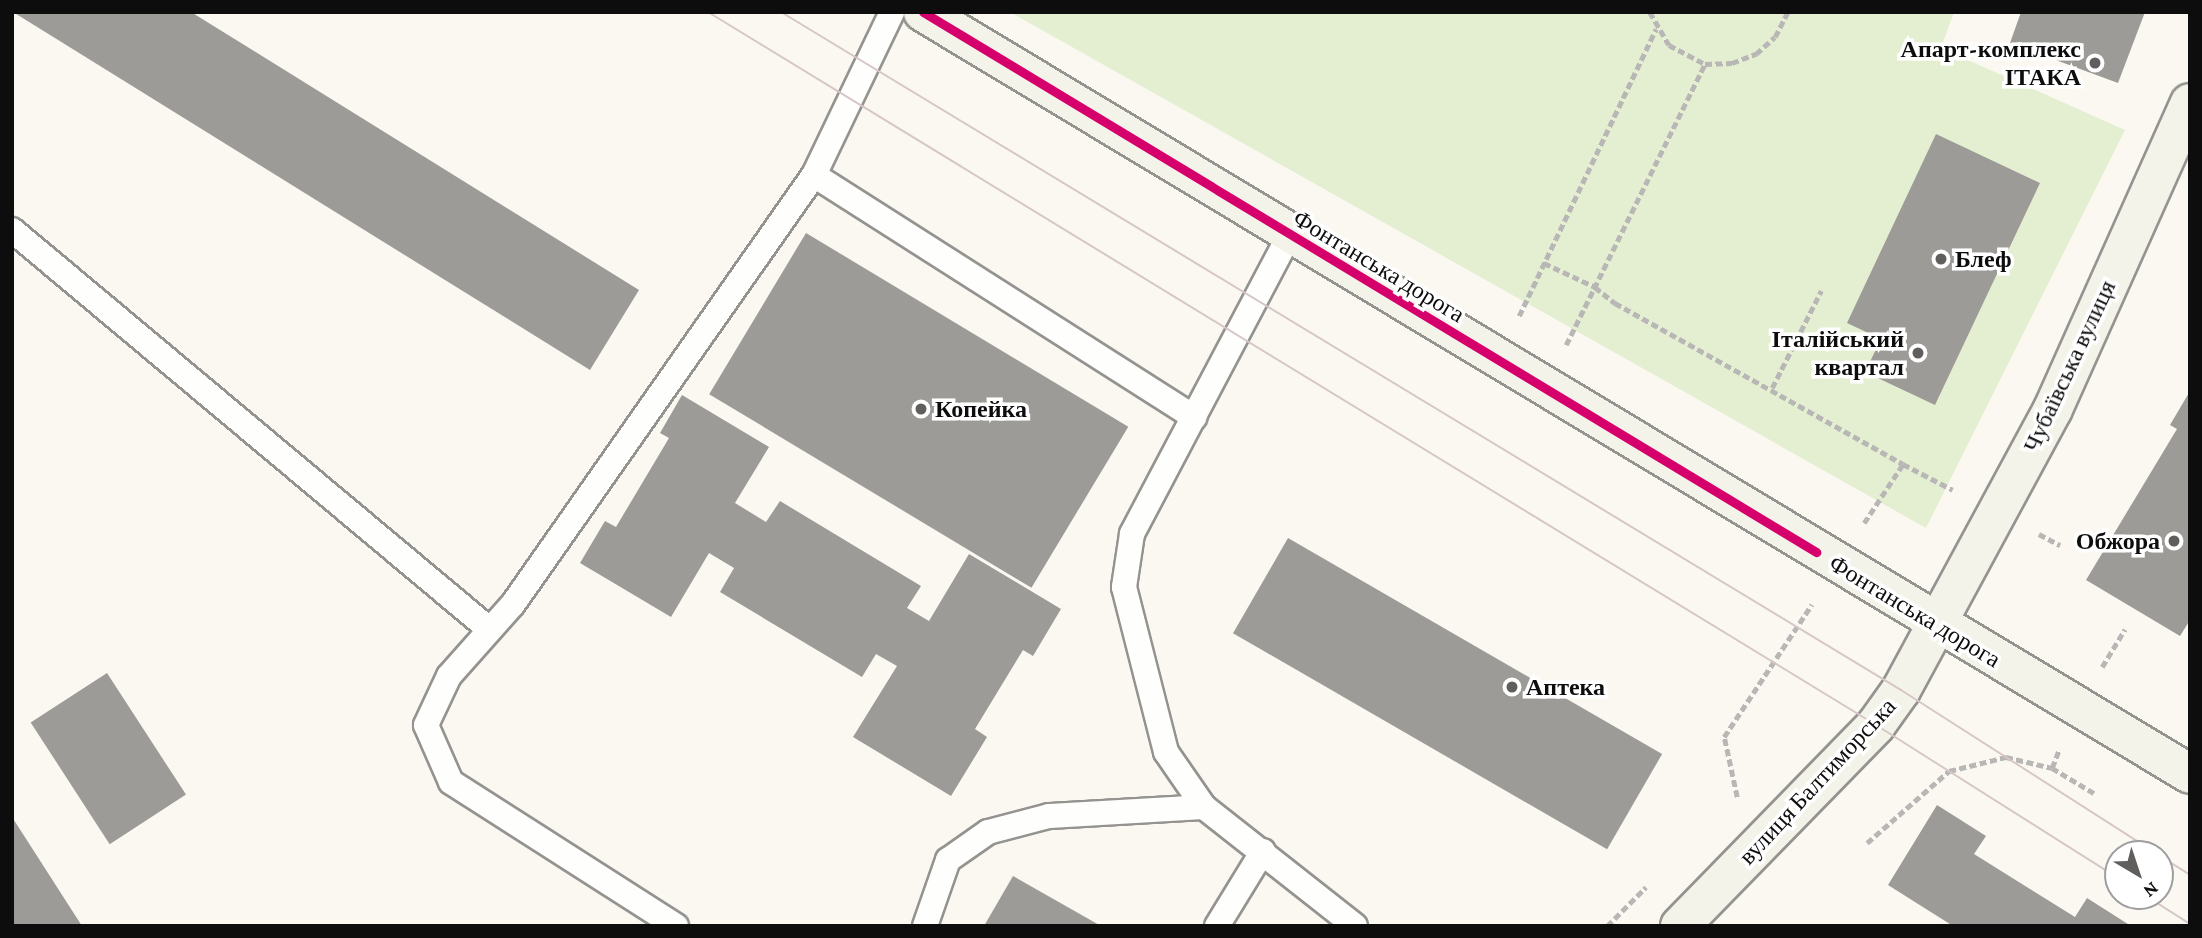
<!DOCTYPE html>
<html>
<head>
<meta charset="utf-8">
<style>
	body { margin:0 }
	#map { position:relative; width:2202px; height:938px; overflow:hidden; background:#faf8f1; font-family:"Crimson Pro",serif }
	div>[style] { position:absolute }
	.green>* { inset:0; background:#e4efd2 }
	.building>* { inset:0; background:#9d9b97; transform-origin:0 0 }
	.path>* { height:4.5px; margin-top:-2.25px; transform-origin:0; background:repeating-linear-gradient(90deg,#b8b7b6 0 7px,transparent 0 10.5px) }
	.roads { filter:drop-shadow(2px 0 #949390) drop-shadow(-2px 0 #949390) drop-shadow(0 2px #949390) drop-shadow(0 -2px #949390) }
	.lane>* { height:24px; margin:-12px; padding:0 12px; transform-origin:12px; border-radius:12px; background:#fefefd }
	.secondary>* { height:38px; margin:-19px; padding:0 19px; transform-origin:19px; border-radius:19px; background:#f4f3e9 }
	.tram>* { height:2px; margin:-1px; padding:0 1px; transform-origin:1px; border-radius:1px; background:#d6c6c6 }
	.cycleway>* { height:9px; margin:-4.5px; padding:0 4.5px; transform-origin:4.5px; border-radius:4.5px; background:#d6006c }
	.dots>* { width:19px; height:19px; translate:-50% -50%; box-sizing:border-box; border:4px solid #fff; border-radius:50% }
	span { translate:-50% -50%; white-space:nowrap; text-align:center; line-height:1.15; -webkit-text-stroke:7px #fff; paint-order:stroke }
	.poi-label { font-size:24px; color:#0d0d0d; font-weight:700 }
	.right { translate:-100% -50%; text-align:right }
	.left { translate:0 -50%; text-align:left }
	.street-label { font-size:24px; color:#0d0d0d }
	.frame { position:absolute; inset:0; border:14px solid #0d0d0d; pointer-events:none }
	.north { position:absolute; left:2104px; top:840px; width:70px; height:70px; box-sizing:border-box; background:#fff; border:2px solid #9e9e9e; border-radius:50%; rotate:141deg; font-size:19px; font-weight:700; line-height:28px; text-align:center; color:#0d0d0d }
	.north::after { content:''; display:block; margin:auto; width:24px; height:32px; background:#605f5d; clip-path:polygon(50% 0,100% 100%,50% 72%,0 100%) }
</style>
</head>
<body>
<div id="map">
	<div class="green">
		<i style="clip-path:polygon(1010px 12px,1954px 12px,1941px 48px,2125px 130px,1926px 528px)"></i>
	</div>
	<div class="building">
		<i style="clip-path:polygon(13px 12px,191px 12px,639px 290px,590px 370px)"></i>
		<i style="clip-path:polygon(2021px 12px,2145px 12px,2118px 83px,2010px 43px)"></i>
		<i style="clip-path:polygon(1936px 134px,2040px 183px,1935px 405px,1865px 372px,1881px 339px,1847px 323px)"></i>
		<i style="left:806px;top:233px;width:376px;height:188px;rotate:31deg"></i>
		<i style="clip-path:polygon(2190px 391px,2190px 620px,2180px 636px,2086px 580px,2177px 429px,2170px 425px)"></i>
		<i style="clip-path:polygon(682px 395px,769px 447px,735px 503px,766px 522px,780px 501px,921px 586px,907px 608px,929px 621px,969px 554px,1061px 609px,1033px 656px,1023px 650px,975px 729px,987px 737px,951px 796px,853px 737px,897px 666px,876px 654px,862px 677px,720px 592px,734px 568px,709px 553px,671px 617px,580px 563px,605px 521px,616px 527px,669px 438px,660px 433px)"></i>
		<i style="left:1288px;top:538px;width:432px;height:110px;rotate:30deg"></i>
		<i style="left:107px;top:673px;width:145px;height:91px;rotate:57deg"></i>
		<i style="clip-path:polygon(1937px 805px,1986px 836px,1974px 854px,2075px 917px,2087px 898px,2131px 926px,1953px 926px,1888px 885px)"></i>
		<i style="clip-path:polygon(12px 817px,82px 926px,12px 926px)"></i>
		<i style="clip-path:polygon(1013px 876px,1101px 926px,984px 926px)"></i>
	</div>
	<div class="path">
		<i style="left:1650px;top:12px;width:38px;rotate:60deg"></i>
		<i style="left:1669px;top:45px;width:41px;rotate:27.8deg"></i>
		<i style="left:1705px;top:64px;width:27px;rotate:-2deg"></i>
		<i style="left:1732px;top:63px;width:26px;rotate:-21deg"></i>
		<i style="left:1756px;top:54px;width:25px;rotate:-42deg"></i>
		<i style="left:1775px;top:37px;width:28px;rotate:-63deg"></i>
		<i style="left:1544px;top:263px;width:56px;rotate:25.2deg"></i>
		<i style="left:1595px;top:287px;width:26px;rotate:39deg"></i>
		<i style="left:1615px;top:303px;width:330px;rotate:29.2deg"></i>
		<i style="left:1519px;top:316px;width:318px;rotate:-64.5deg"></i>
		<i style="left:1566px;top:345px;width:313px;rotate:-63.7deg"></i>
		<i style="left:1772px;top:388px;width:109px;rotate:-63.2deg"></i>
		<i style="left:1864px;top:523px;width:71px;rotate:-56.5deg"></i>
		<i style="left:1903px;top:464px;width:56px;rotate:27.5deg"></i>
		<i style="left:2039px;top:534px;width:24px;rotate:28deg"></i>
		<i style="left:2102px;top:667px;width:44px;rotate:-58.8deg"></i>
		<i style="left:2052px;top:768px;width:19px;rotate:-69deg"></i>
		<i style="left:1737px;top:797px;width:61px;rotate:-102.2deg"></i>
		<i style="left:1724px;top:737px;width:159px;rotate:-56.5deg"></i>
		<i style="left:1867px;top:843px;width:109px;rotate:-41.3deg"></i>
		<i style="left:1949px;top:771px;width:59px;rotate:-13.8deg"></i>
		<i style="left:2006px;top:757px;width:47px;rotate:13.4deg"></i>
		<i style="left:2052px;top:768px;width:49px;rotate:30.8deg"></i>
		<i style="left:1607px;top:926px;width:55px;rotate:-45deg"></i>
	</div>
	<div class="roads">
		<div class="lane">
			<i style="left:814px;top:175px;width:451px;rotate:32.5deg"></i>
			<i style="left:12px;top:230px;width:623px;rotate:39.92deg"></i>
			<i style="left:1290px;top:234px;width:339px;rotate:117.8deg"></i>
			<i style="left:1132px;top:534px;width:54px;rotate:98.6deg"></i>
			<i style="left:1124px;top:587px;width:170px;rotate:75.7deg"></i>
			<i style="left:1166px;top:752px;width:67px;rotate:55.4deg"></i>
			<i style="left:1204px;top:807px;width:192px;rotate:38.2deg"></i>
			<i style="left:676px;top:926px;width:267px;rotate:-147.4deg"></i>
			<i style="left:451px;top:782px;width:62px;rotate:-113.7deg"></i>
			<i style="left:426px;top:725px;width:54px;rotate:-64.9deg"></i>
			<i style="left:449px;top:676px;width:96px;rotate:-48.4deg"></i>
			<i style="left:513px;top:604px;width:524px;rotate:-54.95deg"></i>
			<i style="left:814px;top:175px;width:181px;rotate:-64.4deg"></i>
			<i style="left:925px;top:926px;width:70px;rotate:-70.8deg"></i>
			<i style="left:948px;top:860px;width:49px;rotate:-35deg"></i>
			<i style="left:988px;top:832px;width:63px;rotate:-14.7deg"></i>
			<i style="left:1049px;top:816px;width:155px;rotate:-3.3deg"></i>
			<i style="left:1217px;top:926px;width:88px;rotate:-58.5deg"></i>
		</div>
		<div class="secondary">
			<i style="left:923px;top:12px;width:1478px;rotate:31.02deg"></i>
			<i style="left:1680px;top:926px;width:281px;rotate:-45.7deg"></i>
			<i style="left:1876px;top:725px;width:43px;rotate:-54.5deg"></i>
			<i style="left:1901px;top:690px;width:319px;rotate:-61.6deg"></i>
			<i style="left:2053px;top:409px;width:335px;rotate:-65.9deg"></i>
		</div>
	</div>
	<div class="tram">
		<i style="left:708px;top:12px;width:1368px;rotate:31.4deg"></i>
		<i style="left:1876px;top:725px;width:286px;rotate:32.3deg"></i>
		<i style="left:781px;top:12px;width:1309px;rotate:31.19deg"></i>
		<i style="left:1901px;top:690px;width:304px;rotate:32.6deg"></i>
		<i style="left:2160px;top:856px;width:36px;rotate:32deg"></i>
		<i style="left:2146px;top:896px;width:52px;rotate:32.5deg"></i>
	</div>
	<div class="cycleway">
		<i style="left:923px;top:12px;width:1044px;rotate:31.16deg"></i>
	</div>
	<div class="dots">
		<i style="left:2095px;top:63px;background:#605f5d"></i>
		<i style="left:1941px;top:259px;background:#605f5d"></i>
		<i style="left:1918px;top:353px;background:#605f5d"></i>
		<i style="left:921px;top:409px;background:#605f5d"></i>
		<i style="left:2174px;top:541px;background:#605f5d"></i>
		<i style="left:1512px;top:687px;background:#605f5d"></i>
	</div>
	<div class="poi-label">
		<span class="right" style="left:2081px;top:63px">Апарт-комплекс<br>ІТАКА</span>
		<span class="left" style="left:1955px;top:259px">Блеф</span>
		<span class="right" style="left:1904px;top:353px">Італійський<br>квартал</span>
		<span class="left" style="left:935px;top:409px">Копейка</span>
		<span class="right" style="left:2160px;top:541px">Обжора</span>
		<span class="left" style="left:1526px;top:687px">Аптека</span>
	</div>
	<div class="street-label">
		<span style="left:1379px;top:266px;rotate:31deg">Фонтанська дорога</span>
		<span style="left:2069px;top:366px;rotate:-65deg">Чубаївська вулиця</span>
		<span style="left:1915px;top:611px;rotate:31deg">Фонтанська дорога</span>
		<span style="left:1817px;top:781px;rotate:-47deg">вулиця Балтиморська</span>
	</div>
	<div class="frame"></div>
	<div class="north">N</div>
</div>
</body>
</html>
